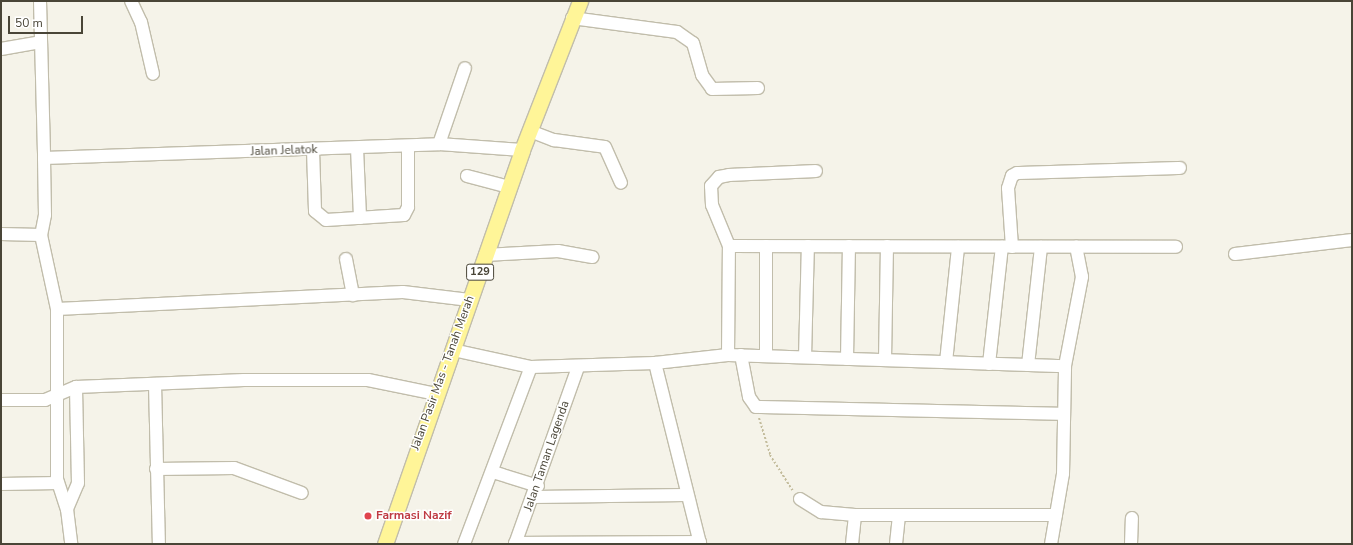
<!DOCTYPE html>
<html>
<head>
<meta charset="utf-8">
<style>
	body { margin:0 }
	#map { position:relative; width:1353px; height:545px; overflow:hidden; background:#f5f3e9; font-family:"Nunito Sans",sans-serif }
	div>[style] { position:absolute }
	.path>* { height:2px; margin-top:-1px; transform-origin:0; background:repeating-linear-gradient(90deg,#c3bc9c 0 2px,transparent 0 4px) }
	.roads { filter:drop-shadow(1px 0 #c1bdab) drop-shadow(-1px 0 #c1bdab) drop-shadow(0 1px #c1bdab) drop-shadow(0 -1px #c1bdab) }
	.minor>* { height:12px; margin:-6px; padding:0 6px; transform-origin:6px; border-radius:6px; background:#fff }
	.major>* { height:15px; margin:-7.5px; padding:0 7.5px; transform-origin:7.5px; border-radius:7.5px; background:#fff598 }
	.dots>* { width:11px; height:11px; translate:-50% -50%; box-sizing:border-box; border:2px solid #fff; border-radius:50% }
	span { translate:-50% -50%; white-space:nowrap; text-align:center; line-height:1.15; -webkit-text-stroke:3px #fff; paint-order:stroke }
	.shield-label span { padding:1px 3px; background:#fff; border:1px solid; border-radius:3px; -webkit-text-stroke-width:0 }
	.shield-label { font-size:11px; color:#494537; font-weight:700 }
	.street-label { font-size:12px; color:#494537 }
	.health-label { font-size:12px; color:#be3a42; font-weight:700 }
	.left { translate:0 -50%; text-align:left }
	.frame { position:absolute; inset:0; border:2px solid #494537; pointer-events:none }
	.scale { position:absolute; left:8px; top:16px; width:75px; height:18px; box-sizing:border-box; border:2px solid #494537; border-top:0; padding-left:5px; font-size:12px; line-height:14px; white-space:nowrap; color:#494537; -webkit-text-stroke:3px #fff; paint-order:stroke }
</style>
</head>
<body>
<div id="map">
	<div class="path">
		<i style="left:759px;top:418px;width:39px;rotate:73deg"></i>
		<i style="left:770px;top:455px;width:43px;rotate:57.4deg"></i>
	</div>
	<div class="roads">
		<div class="minor">
			<i style="left:40px;top:1px;width:157px;rotate:88.5deg"></i>
			<i style="left:44px;top:158px;width:57px;rotate:89deg"></i>
			<i style="left:45px;top:215px;width:20px;rotate:101deg"></i>
			<i style="left:41px;top:235px;width:76px;rotate:77.8deg"></i>
			<i style="left:57px;top:309px;width:170px;rotate:90deg"></i>
			<i style="left:57px;top:479px;width:32px;rotate:72deg"></i>
			<i style="left:67px;top:509px;width:35px;rotate:83deg"></i>
			<i style="left:131px;top:1px;width:23px;rotate:65deg"></i>
			<i style="left:141px;top:22px;width:53px;rotate:77deg"></i>
			<i style="left:572px;top:18px;width:106px;rotate:7.6deg"></i>
			<i style="left:677px;top:32px;width:19px;rotate:35deg"></i>
			<i style="left:693px;top:43px;width:33px;rotate:74deg"></i>
			<i style="left:702px;top:75px;width:17px;rotate:54deg"></i>
			<i style="left:712px;top:89px;width:46px;rotate:-1.2deg"></i>
			<i style="left:1px;top:49px;width:40px;rotate:-10deg"></i>
			<i style="left:530px;top:131px;width:26px;rotate:21deg"></i>
			<i style="left:554px;top:140px;width:51px;rotate:7.8deg"></i>
			<i style="left:605px;top:147px;width:39px;rotate:66deg"></i>
			<i style="left:439px;top:144px;width:80px;rotate:-71.1deg"></i>
			<i style="left:357px;top:148px;width:70px;rotate:87.5deg"></i>
			<i style="left:313px;top:150px;width:61px;rotate:88.1deg"></i>
			<i style="left:315px;top:211px;width:14px;rotate:39deg"></i>
			<i style="left:326px;top:220px;width:78px;rotate:-3.7deg"></i>
			<i style="left:404px;top:215px;width:9px;rotate:-63deg"></i>
			<i style="left:408px;top:207px;width:61px;rotate:-90deg"></i>
			<i style="left:44px;top:158px;width:395px;rotate:-2deg"></i>
			<i style="left:439px;top:144px;width:83px;rotate:4.1deg"></i>
			<i style="left:467px;top:176px;width:43px;rotate:14.7deg"></i>
			<i style="left:1px;top:234px;width:40px;rotate:1.4deg"></i>
			<i style="left:729px;top:246px;width:447px;rotate:0.1deg"></i>
			<i style="left:766px;top:246px;width:110px;rotate:90deg"></i>
			<i style="left:1012px;top:247px;width:59px;rotate:-93.9deg"></i>
			<i style="left:1008px;top:188px;width:13px;rotate:-72deg"></i>
			<i style="left:1012px;top:176px;width:6px;rotate:-31deg"></i>
			<i style="left:1017px;top:173px;width:163px;rotate:-1.8deg"></i>
			<i style="left:1235px;top:254px;width:118px;rotate:-6.8deg"></i>
			<i style="left:485px;top:255px;width:73px;rotate:-3.1deg"></i>
			<i style="left:558px;top:251px;width:35px;rotate:10deg"></i>
			<i style="left:346px;top:259px;width:37px;rotate:79deg"></i>
			<i style="left:57px;top:309px;width:346px;rotate:-2.8deg"></i>
			<i style="left:403px;top:292px;width:67px;rotate:6.8deg"></i>
			<i style="left:453px;top:350px;width:80px;rotate:12.3deg"></i>
			<i style="left:531px;top:367px;width:124px;rotate:-1.8deg"></i>
			<i style="left:655px;top:363px;width:73px;rotate:-6.3deg"></i>
			<i style="left:728px;top:355px;width:337px;rotate:1.9deg"></i>
			<i style="left:728px;top:355px;width:109px;rotate:-89.5deg"></i>
			<i style="left:729px;top:246px;width:44px;rotate:-112.5deg"></i>
			<i style="left:712px;top:205px;width:19px;rotate:-93deg"></i>
			<i style="left:711px;top:186px;width:12px;rotate:-48deg"></i>
			<i style="left:719px;top:177px;width:10px;rotate:-11deg"></i>
			<i style="left:729px;top:175px;width:87px;rotate:-2.6deg"></i>
			<i style="left:741px;top:355px;width:43px;rotate:79.2deg"></i>
			<i style="left:749px;top:397px;width:12px;rotate:55deg"></i>
			<i style="left:756px;top:407px;width:307px;rotate:1.3deg"></i>
			<i style="left:805px;top:357px;width:111px;rotate:-88.5deg"></i>
			<i style="left:847px;top:359px;width:113px;rotate:-89deg"></i>
			<i style="left:885px;top:360px;width:114px;rotate:-89deg"></i>
			<i style="left:946px;top:362px;width:116px;rotate:-84deg"></i>
			<i style="left:655px;top:363px;width:187px;rotate:76deg"></i>
			<i style="left:989px;top:364px;width:118px;rotate:-83.7deg"></i>
			<i style="left:1028px;top:365px;width:119px;rotate:-83.7deg"></i>
			<i style="left:155px;top:384px;width:160px;rotate:88.6deg"></i>
			<i style="left:1px;top:400px;width:44px"></i>
			<i style="left:45px;top:400px;width:34px;rotate:-23deg"></i>
			<i style="left:76px;top:387px;width:168px;rotate:-2.4deg"></i>
			<i style="left:244px;top:380px;width:124px"></i>
			<i style="left:368px;top:380px;width:69px;rotate:11.6deg"></i>
			<i style="left:156px;top:469px;width:78px;rotate:-0.7deg"></i>
			<i style="left:234px;top:468px;width:72px;rotate:20.2deg"></i>
			<i style="left:493px;top:472px;width:47px;rotate:17.3deg"></i>
			<i style="left:1px;top:484px;width:57px;rotate:-1deg"></i>
			<i style="left:534px;top:497px;width:151px;rotate:-0.8deg"></i>
			<i style="left:800px;top:499px;width:25px;rotate:32deg"></i>
			<i style="left:821px;top:512px;width:34px;rotate:5deg"></i>
			<i style="left:855px;top:515px;width:201px"></i>
			<i style="left:67px;top:509px;width:28px;rotate:-67deg"></i>
			<i style="left:78px;top:483px;width:96px;rotate:-91.2deg"></i>
			<i style="left:515px;top:543px;width:185px;rotate:-0.3deg"></i>
			<i style="left:464px;top:544px;width:189px;rotate:-69.3deg"></i>
			<i style="left:515px;top:544px;width:188px;rotate:-70.4deg"></i>
			<i style="left:852px;top:544px;width:29px;rotate:-84deg"></i>
			<i style="left:896px;top:544px;width:29px;rotate:-84deg"></i>
			<i style="left:1051px;top:544px;width:71px;rotate:-80.3deg"></i>
			<i style="left:1063px;top:474px;width:108px;rotate:-88.9deg"></i>
			<i style="left:1065px;top:366px;width:91px;rotate:-79.2deg"></i>
			<i style="left:1082px;top:277px;width:31px;rotate:-101deg"></i>
			<i style="left:1131px;top:544px;width:26px;rotate:-88deg"></i>
		</div>
		<div class="major">
			<i style="left:385px;top:544px;width:417px;rotate:-70.8deg"></i>
			<i style="left:522px;top:150px;width:160px;rotate:-68.7deg"></i>
		</div>
	</div>
	<div class="dots">
		<i style="left:368px;top:516px;background:#e0444e"></i>
	</div>
	<div class="shield-label">
		<span style="left:480px;top:272px">129</span>
	</div>
	<div class="street-label">
		<span style="left:284px;top:151px;rotate:-2deg">Jalan Jelatok</span>
		<span style="left:443px;top:373px;rotate:-70deg">Jalan Pasir Mas - Tanah Merah</span>
		<span style="left:547px;top:456px;rotate:-71deg">Jalan Taman Lagenda</span>
	</div>
	<div class="health-label">
		<span class="left" style="left:376px;top:516px">Farmasi Nazif</span>
	</div>
	<div class="frame"></div>
	<div class="scale">50 m</div>
</div>
</body>
</html>
